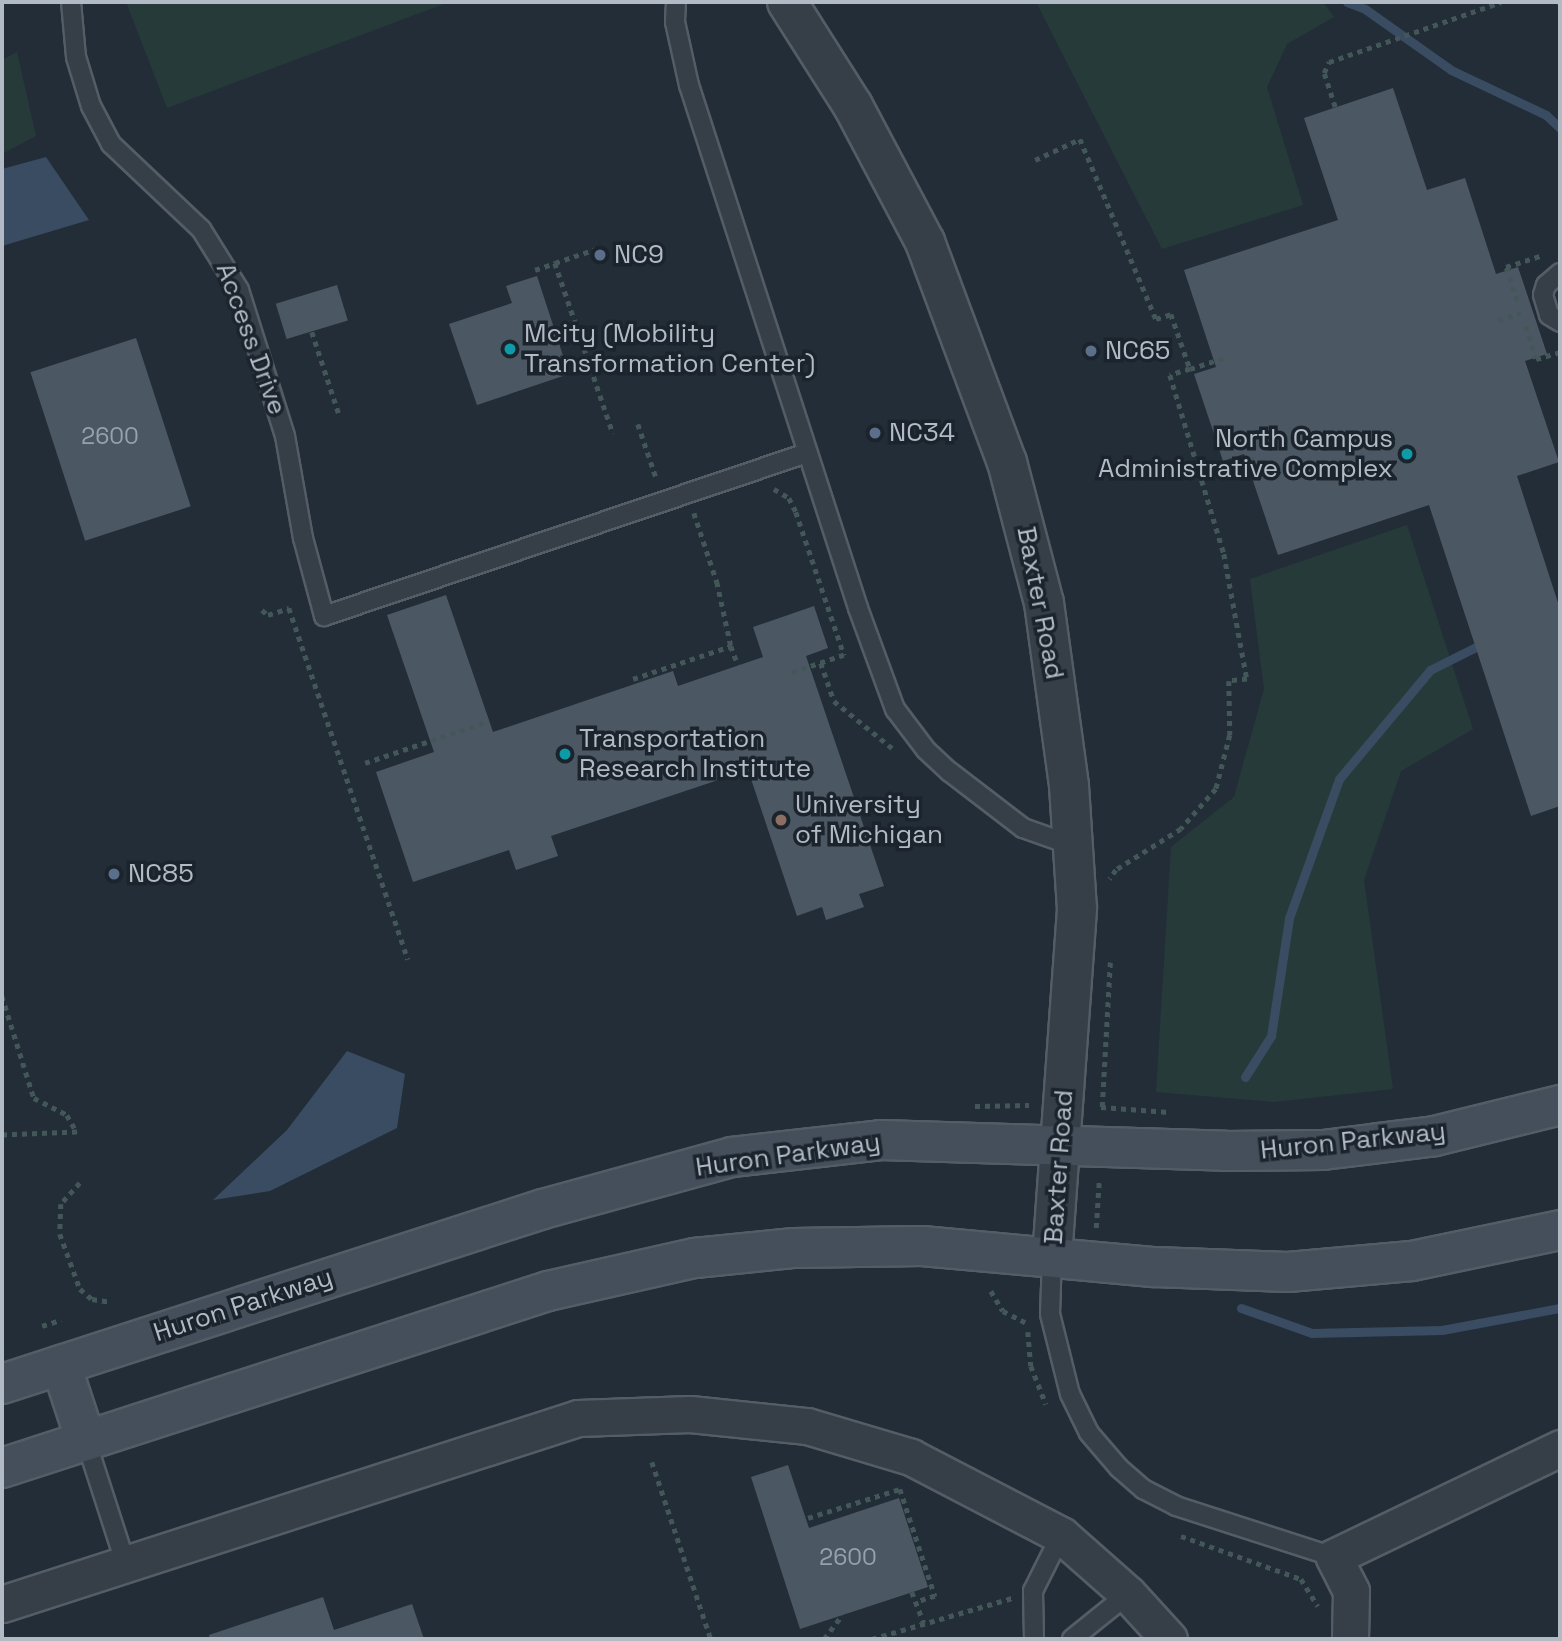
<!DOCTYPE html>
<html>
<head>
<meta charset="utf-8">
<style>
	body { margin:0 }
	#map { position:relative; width:1562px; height:1641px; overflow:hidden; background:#232d38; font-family:"Space Grotesk",sans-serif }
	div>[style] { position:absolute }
	.green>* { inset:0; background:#263a3a }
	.water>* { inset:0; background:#394c61 }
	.stream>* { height:9px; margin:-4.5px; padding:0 4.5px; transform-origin:4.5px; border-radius:4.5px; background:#394c61 }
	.building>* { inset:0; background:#4b5864; transform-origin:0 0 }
	.path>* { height:4.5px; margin-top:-2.25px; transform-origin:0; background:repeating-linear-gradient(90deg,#445758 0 5px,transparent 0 10px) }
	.roads { filter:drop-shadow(2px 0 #545d66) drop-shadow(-2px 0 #545d66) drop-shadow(0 2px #545d66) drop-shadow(0 -2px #545d66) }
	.service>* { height:18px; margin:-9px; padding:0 9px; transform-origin:9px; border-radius:9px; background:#363f48 }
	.minor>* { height:35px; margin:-17.5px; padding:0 17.5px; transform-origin:17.5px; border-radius:17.5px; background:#363f48 }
	.tertiary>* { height:38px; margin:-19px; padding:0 19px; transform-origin:19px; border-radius:19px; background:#363f48 }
	.secondary>* { height:38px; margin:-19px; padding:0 19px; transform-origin:19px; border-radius:19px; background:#444f5b }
	.dots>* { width:19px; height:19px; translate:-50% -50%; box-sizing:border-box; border:4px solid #1b242d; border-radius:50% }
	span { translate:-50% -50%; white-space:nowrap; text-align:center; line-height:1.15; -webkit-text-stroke:7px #1b242d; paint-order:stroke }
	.number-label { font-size:23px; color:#98a2ad }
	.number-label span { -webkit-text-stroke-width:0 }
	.poi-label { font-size:26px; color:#b1bac5 }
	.left { translate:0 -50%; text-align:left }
	.right { translate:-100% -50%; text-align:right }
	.street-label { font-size:26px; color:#b1bac5 }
	.frame { position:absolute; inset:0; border:4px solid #b1bac5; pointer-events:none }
</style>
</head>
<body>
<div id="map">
	<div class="green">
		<i style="clip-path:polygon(126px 2px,449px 2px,167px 108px)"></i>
		<i style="clip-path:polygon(1036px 2px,1323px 2px,1334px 17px,1287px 44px,1267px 87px,1303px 205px,1162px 249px)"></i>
		<i style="clip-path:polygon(17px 52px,36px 136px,2px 154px,2px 60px)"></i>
		<i style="clip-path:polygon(1407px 525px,1473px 729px,1401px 771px,1364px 880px,1393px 1089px,1274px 1102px,1156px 1092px,1171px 847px,1234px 797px,1264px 689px,1250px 579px)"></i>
	</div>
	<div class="water">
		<i style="clip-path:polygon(46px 157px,89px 220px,2px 246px,2px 169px)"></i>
		<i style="clip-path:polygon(347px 1051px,405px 1074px,397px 1128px,270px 1191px,213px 1200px,287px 1130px)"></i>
	</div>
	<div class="stream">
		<i style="left:1347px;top:2px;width:19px;rotate:21deg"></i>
		<i style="left:1365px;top:9px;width:105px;rotate:35.3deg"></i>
		<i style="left:1451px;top:70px;width:105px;rotate:25.3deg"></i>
		<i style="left:1546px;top:115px;width:19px;rotate:43deg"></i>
		<i style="left:1245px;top:1077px;width:49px;rotate:-57.6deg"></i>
		<i style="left:1271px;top:1036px;width:119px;rotate:-81.3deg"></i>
		<i style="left:1289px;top:918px;width:148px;rotate:-70.2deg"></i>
		<i style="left:1339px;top:779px;width:142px;rotate:-50.1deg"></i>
		<i style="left:1430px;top:670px;width:63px;rotate:-26.6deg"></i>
		<i style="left:1241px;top:1308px;width:75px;rotate:19.4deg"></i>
		<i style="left:1312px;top:1333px;width:130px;rotate:-1.3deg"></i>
		<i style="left:1442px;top:1330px;width:120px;rotate:-10.6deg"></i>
	</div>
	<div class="building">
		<i style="clip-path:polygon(1393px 88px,1427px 190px,1465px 178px,1496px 274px,1518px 267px,1547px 354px,1525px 361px,1559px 462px,1517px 476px,1560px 609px,1560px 806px,1531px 816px,1429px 505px,1278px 555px,1244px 454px,1223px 461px,1194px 374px,1216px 367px,1184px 270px,1338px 220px,1304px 118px)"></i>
		<i style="clip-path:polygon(537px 276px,569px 374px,477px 405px,449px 324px,512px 303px,506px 286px)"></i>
		<i style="left:337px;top:285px;width:37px;height:64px;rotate:73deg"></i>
		<i style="left:136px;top:338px;width:177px;height:111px;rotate:72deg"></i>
		<i style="clip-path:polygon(446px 595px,493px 732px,673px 671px,678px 686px,763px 657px,753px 627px,814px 606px,828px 648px,806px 656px,884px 886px,859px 894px,864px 907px,826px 920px,822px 907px,797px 916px,748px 770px,551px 836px,558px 856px,516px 870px,509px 850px,413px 882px,376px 772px,434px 752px,387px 615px)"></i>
		<i style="clip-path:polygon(788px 1465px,809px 1528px,899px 1498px,928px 1587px,800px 1629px,751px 1477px)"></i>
		<i style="clip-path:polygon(323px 1597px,334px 1630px,412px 1604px,424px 1639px,210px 1639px,209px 1635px)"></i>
	</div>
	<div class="path">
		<i style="left:1559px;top:2px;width:1px;rotate:45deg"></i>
		<i style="left:1335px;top:107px;width:36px;rotate:-108deg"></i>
		<i style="left:1324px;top:73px;width:12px;rotate:-66deg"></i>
		<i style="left:1329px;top:62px;width:182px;rotate:-19.2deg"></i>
		<i style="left:1035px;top:160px;width:50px;rotate:-25deg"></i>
		<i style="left:1080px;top:139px;width:195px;rotate:67.1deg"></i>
		<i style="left:1156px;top:319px;width:16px;rotate:-18deg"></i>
		<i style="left:1171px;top:314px;width:58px;rotate:70.9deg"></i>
		<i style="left:1190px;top:369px;width:21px;rotate:163deg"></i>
		<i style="left:1170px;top:375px;width:187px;rotate:73.2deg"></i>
		<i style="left:1224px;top:554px;width:127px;rotate:79.6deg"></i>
		<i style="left:1247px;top:679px;width:18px;rotate:174deg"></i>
		<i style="left:1229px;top:681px;width:54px;rotate:88.9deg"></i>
		<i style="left:1230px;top:735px;width:56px;rotate:104.5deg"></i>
		<i style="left:1216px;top:789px;width:53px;rotate:131.2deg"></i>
		<i style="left:1181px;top:829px;width:77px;rotate:147.8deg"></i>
		<i style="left:1116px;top:870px;width:11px;rotate:124deg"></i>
		<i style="left:555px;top:263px;width:43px;rotate:-18.9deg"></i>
		<i style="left:535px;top:270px;width:21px;rotate:-19deg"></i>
		<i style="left:555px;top:263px;width:180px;rotate:71.2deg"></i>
		<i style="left:1517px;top:301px;width:36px;rotate:-108deg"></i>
		<i style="left:1506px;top:267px;width:39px;rotate:-18deg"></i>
		<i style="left:1498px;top:320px;width:24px;rotate:-17deg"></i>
		<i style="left:1526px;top:326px;width:34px;rotate:73deg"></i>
		<i style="left:1536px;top:359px;width:25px;rotate:-16deg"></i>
		<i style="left:312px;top:332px;width:89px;rotate:71.8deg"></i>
		<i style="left:1190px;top:369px;width:38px;rotate:-18deg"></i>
		<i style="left:638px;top:424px;width:59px;rotate:71.3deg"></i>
		<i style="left:1202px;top:476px;width:60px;rotate:-18.4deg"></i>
		<i style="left:774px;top:489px;width:17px;rotate:31deg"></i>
		<i style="left:789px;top:498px;width:16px;rotate:63deg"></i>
		<i style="left:796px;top:512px;width:151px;rotate:71.4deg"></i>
		<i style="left:844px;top:655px;width:56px;rotate:161.2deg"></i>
		<i style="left:694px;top:513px;width:73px;rotate:71.6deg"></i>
		<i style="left:717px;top:582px;width:66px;rotate:77.7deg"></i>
		<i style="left:262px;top:610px;width:8px;rotate:40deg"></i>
		<i style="left:268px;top:615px;width:22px;rotate:-18deg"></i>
		<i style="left:289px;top:608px;width:371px;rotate:71.3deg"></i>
		<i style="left:821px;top:663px;width:40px;rotate:71.1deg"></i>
		<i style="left:834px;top:701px;width:75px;rotate:39deg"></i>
		<i style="left:633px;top:679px;width:103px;rotate:-18.6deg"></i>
		<i style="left:731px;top:646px;width:20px;rotate:70deg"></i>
		<i style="left:365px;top:763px;width:131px;rotate:-18.7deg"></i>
		<i style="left:2px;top:996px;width:107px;rotate:72.6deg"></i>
		<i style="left:34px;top:1098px;width:37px;rotate:27deg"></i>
		<i style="left:67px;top:1115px;width:20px;rotate:60deg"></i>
		<i style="left:77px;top:1132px;width:75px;rotate:177.7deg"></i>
		<i style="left:975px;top:1106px;width:54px;rotate:-1.1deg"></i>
		<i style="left:1101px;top:1107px;width:68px;rotate:4.2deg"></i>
		<i style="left:1102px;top:1107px;width:145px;rotate:-86.8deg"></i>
		<i style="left:80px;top:1183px;width:28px;rotate:132deg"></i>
		<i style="left:61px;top:1204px;width:30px;rotate:92deg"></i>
		<i style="left:60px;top:1234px;width:59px;rotate:70deg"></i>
		<i style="left:80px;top:1289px;width:16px;rotate:40deg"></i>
		<i style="left:92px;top:1299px;width:18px;rotate:9deg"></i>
		<i style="left:1096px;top:1228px;width:47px;rotate:-86.3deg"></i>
		<i style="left:2px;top:1249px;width:1px"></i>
		<i style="left:991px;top:1291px;width:23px;rotate:59deg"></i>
		<i style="left:1003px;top:1311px;width:27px;rotate:27deg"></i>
		<i style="left:42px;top:1326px;width:20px;rotate:-18deg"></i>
		<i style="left:1028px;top:1332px;width:34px;rotate:85deg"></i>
		<i style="left:1031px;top:1366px;width:41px;rotate:68.5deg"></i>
		<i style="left:652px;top:1462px;width:187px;rotate:71.6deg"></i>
		<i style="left:808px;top:1518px;width:96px;rotate:-17.5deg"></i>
		<i style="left:900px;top:1489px;width:113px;rotate:71.9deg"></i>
		<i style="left:935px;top:1596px;width:20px;rotate:162deg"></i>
		<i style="left:1181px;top:1536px;width:127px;rotate:19.7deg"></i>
		<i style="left:1301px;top:1579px;width:32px;rotate:58deg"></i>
		<i style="left:912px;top:1592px;width:33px;rotate:69deg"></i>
		<i style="left:824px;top:1639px;width:30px;rotate:-53deg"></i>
		<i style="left:872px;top:1639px;width:146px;rotate:-16.3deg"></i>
	</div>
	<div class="roads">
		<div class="service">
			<i style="left:71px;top:2px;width:55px;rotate:84.8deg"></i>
			<i style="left:76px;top:57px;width:51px;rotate:73deg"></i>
			<i style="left:91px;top:106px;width:43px;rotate:62.2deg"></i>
			<i style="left:111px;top:144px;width:124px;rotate:43.4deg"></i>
			<i style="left:201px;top:229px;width:72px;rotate:58.1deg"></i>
			<i style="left:239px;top:290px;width:153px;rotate:72.5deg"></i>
			<i style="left:285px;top:436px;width:104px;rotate:80deg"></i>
			<i style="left:303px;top:538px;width:81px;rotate:74.9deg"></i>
			<i style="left:324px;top:616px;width:510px;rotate:-18.65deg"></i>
			<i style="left:676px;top:2px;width:20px;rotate:93deg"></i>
			<i style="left:675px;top:22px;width:65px;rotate:77.5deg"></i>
			<i style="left:689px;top:85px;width:550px;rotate:72.09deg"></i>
			<i style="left:858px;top:608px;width:108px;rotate:69.9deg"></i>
			<i style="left:895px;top:709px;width:51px;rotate:52.9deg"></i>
			<i style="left:926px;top:750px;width:33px;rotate:43deg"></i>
			<i style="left:950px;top:772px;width:92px;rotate:37.5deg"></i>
			<i style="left:1023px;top:828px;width:54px;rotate:19.4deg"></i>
			<i style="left:1560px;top:273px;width:18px;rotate:139deg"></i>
			<i style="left:1546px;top:285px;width:10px;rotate:107deg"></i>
			<i style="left:1543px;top:295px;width:21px;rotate:73deg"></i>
			<i style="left:1549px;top:315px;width:13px;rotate:32deg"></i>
			<i style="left:1052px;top:1257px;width:57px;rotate:92deg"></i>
			<i style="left:1050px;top:1314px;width:82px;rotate:76deg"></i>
			<i style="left:1070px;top:1394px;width:43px;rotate:64deg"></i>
			<i style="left:1089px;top:1433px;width:46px;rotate:49.4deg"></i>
			<i style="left:1119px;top:1468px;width:32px;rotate:41deg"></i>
			<i style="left:1143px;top:1489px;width:37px;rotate:27deg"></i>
			<i style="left:1176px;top:1506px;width:166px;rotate:17.9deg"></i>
			<i style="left:86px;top:1441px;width:130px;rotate:72.1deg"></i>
			<i style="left:1034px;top:1639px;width:48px;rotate:-91.2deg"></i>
			<i style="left:1033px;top:1591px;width:63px;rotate:-63.4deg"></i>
			<i style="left:1072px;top:1639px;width:72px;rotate:-38.8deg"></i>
		</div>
		<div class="minor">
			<i style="left:2px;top:1604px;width:605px;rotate:-17.9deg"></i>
			<i style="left:578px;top:1418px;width:112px;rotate:-2deg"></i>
			<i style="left:690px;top:1414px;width:118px;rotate:5.9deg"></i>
			<i style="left:807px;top:1426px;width:109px;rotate:16.6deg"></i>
			<i style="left:911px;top:1457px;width:169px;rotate:27.5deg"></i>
			<i style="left:1061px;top:1535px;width:89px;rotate:41.4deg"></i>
			<i style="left:1128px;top:1594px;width:61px;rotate:47.7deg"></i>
			<i style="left:1350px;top:1639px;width:48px;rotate:-88.8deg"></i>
			<i style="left:1351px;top:1591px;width:38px;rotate:-117deg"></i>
			<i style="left:1334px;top:1557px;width:251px;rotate:-25.7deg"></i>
		</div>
		<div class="tertiary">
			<i style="left:787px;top:2px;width:123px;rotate:57.6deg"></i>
			<i style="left:853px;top:106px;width:154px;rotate:62.1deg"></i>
			<i style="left:925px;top:242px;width:235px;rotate:69.6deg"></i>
			<i style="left:1007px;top:462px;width:146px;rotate:75.3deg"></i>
			<i style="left:1044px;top:603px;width:185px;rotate:82.2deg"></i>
			<i style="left:1069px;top:786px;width:123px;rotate:86.3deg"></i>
			<i style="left:1077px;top:909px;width:349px;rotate:94.1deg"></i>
		</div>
		<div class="secondary">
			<i style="left:61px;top:1365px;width:80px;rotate:71.8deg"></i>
			<i style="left:2px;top:1384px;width:569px;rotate:-17.93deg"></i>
			<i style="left:543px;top:1209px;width:196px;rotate:-15.4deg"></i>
			<i style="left:732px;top:1157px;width:150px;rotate:-6.5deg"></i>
			<i style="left:881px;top:1140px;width:345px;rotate:1.8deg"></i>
			<i style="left:1226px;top:1151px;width:97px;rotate:-0.6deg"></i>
			<i style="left:1323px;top:1150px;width:113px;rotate:-7.1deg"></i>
			<i style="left:1435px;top:1136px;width:129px;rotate:-13.9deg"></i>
			<i style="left:2px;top:1468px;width:574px;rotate:-17.96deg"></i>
			<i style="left:548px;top:1291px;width:151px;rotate:-12.7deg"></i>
			<i style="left:695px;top:1258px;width:100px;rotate:-5.8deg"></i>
			<i style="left:794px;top:1248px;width:128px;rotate:-0.9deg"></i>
			<i style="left:922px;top:1246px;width:234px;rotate:5.2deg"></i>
			<i style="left:1155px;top:1267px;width:133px;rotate:2.2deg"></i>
			<i style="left:1288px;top:1272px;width:124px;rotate:-5.1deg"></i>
			<i style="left:1412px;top:1261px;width:151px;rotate:-11.8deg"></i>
		</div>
	</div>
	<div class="dots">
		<i style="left:600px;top:255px;background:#5c6f8a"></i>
		<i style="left:510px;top:349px;background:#0f9aa8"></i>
		<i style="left:1091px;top:351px;background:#5c6f8a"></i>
		<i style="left:875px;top:433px;background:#5c6f8a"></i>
		<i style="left:1407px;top:454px;background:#0f9aa8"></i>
		<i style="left:565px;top:754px;background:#0f9aa8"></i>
		<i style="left:781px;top:820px;background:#8d6e63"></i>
		<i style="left:114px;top:874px;background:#5c6f8a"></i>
	</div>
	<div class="number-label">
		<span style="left:110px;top:436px">2600</span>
		<span style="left:848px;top:1557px">2600</span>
	</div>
	<div class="poi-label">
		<span class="left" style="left:614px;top:255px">NC9</span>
		<span class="left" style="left:524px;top:349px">Mcity (Mobility<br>Transformation Center)</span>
		<span class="left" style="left:1105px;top:351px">NC65</span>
		<span class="left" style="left:889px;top:433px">NC34</span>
		<span class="right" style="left:1393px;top:454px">North Campus<br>Administrative Complex</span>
		<span class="left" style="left:579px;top:754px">Transportation<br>Research Institute</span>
		<span class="left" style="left:795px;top:820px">University<br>of Michigan</span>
		<span class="left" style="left:128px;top:874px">NC85</span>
	</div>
	<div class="street-label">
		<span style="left:251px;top:339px;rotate:70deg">Access Drive</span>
		<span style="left:1040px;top:603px;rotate:79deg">Baxter Road</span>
		<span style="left:1353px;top:1141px;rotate:-6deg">Huron Parkway</span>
		<span style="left:788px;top:1155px;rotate:-8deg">Huron Parkway</span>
		<span style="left:1059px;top:1167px;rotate:-86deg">Baxter Road</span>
		<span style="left:243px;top:1305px;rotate:-18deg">Huron Parkway</span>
	</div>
	<div class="frame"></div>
</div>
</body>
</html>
